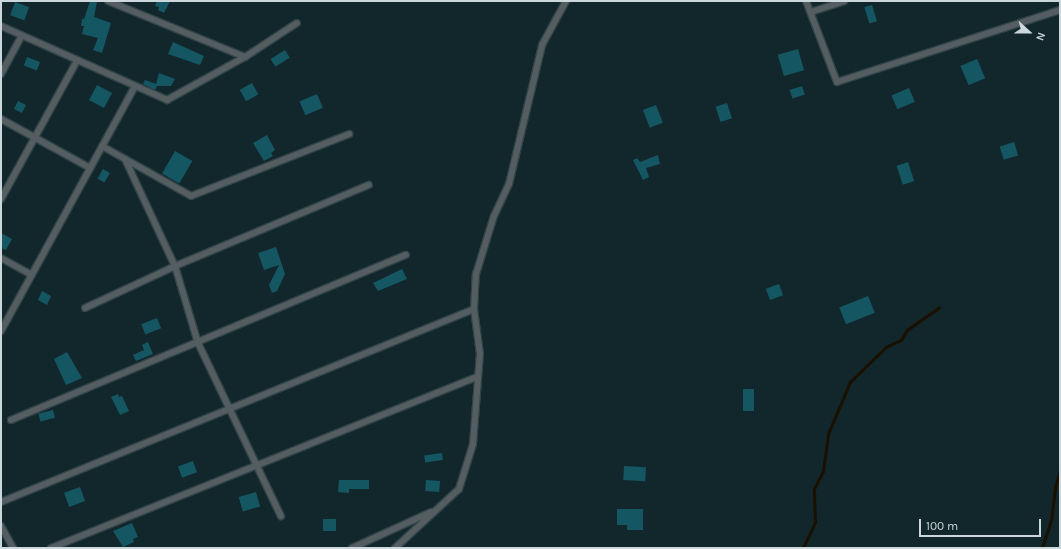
<!DOCTYPE html>
<html>
<head>
<meta charset="utf-8">
<style>
	body { margin:0 }
	#map { position:relative; width:1061px; height:549px; overflow:hidden; background:#12272c; font-family:Karla,sans-serif }
	div>[style] { position:absolute }
	.stream>* { height:2.5px; margin:-1.25px; padding:0 1.25px; transform-origin:1.25px; border-radius:1.25px; background:#191000 }
	.building>* { inset:0; background:#155663; transform-origin:0 0 }
	.roads { filter:drop-shadow(1px 0 #304348) drop-shadow(-1px 0 #304348) drop-shadow(0 1px #304348) drop-shadow(0 -1px #304348) }
	.minor>* { height:6px; margin:-3px; padding:0 3px; transform-origin:3px; border-radius:3px; background:#545d60 }
	span { translate:-50% -50%; white-space:nowrap; text-align:center; line-height:1.15; -webkit-text-stroke:3px #12272c; paint-order:stroke }
	.frame { position:absolute; inset:0; border:2px solid #cbd7da; pointer-events:none }
	.north { position:absolute; left:1009px; top:12px; width:40px; height:40px; -webkit-text-stroke:3px #12272c; paint-order:stroke; rotate:111deg; font-size:11px; font-weight:700; line-height:16px; text-align:center; color:#cbd7da }
	.north::after { content:''; display:block; margin:auto; width:14px; height:18px; background:#cbd7da; clip-path:polygon(50% 0,100% 100%,50% 72%,0 100%) }
	.scale { position:absolute; left:919px; top:519px; width:122px; height:18px; box-sizing:border-box; border:2px solid #cbd7da; border-top:0; padding-left:5px; font-size:12px; line-height:14px; white-space:nowrap; color:#cbd7da; -webkit-text-stroke:3px #12272c; paint-order:stroke }
</style>
</head>
<body>
<div id="map">
	<div class="stream">
		<i style="left:803px;top:548px;width:29px;rotate:-65deg"></i>
		<i style="left:815px;top:522px;width:33px;rotate:-92deg"></i>
		<i style="left:814px;top:489px;width:20px;rotate:-63deg"></i>
		<i style="left:823px;top:471px;width:37px;rotate:-82deg"></i>
		<i style="left:828px;top:434px;width:56px;rotate:-67.1deg"></i>
		<i style="left:850px;top:382px;width:50px;rotate:-44.2deg"></i>
		<i style="left:886px;top:347px;width:17px;rotate:-25deg"></i>
		<i style="left:901px;top:340px;width:12px;rotate:-59deg"></i>
		<i style="left:907px;top:330px;width:39px;rotate:-35deg"></i>
		<i style="left:1042px;top:548px;width:28px;rotate:-72deg"></i>
		<i style="left:1051px;top:521px;width:34px;rotate:-83deg"></i>
		<i style="left:1055px;top:487px;width:17px;rotate:-73deg"></i>
	</div>
	<div class="building">
		<i style="clip-path:polygon(90px 1px,97px 2px,94px 17px,111px 23px,102px 53px,93px 50px,98px 38px,82px 34px,84px 26px,81px 26px,82px 19px,84px 19px)"></i>
		<i style="clip-path:polygon(157px 1px,170px 1px,164px 13px,158px 10px,159px 7px,155px 6px)"></i>
		<i style="left:15px;top:2px;width:15px;height:14px;rotate:20deg"></i>
		<i style="left:872px;top:5px;width:17px;height:8px;rotate:73deg"></i>
		<i style="clip-path:polygon(173px 42px,204px 56px,200px 65px,168px 54px)"></i>
		<i style="left:798px;top:49px;width:22px;height:21px;rotate:74deg"></i>
		<i style="left:285px;top:50px;width:9px;height:17px;rotate:58deg"></i>
		<i style="left:27px;top:57px;width:14px;height:9px;rotate:21deg"></i>
		<i style="left:977px;top:59px;width:21px;height:18px;rotate:67deg"></i>
		<i style="clip-path:polygon(159px 73px,175px 79px,171px 86px,157px 86px,155px 90px,143px 84px,145px 80px,156px 84px)"></i>
		<i style="left:252px;top:83px;width:13px;height:14px;rotate:61deg"></i>
		<i style="left:97px;top:85px;width:17px;height:17px;rotate:28deg"></i>
		<i style="left:802px;top:86px;width:9px;height:13px;rotate:72deg"></i>
		<i style="left:909px;top:88px;width:15px;height:19px;rotate:67deg"></i>
		<i style="left:317px;top:94px;width:15px;height:19px;rotate:67deg"></i>
		<i style="left:18px;top:101px;width:9px;height:9px;rotate:27deg"></i>
		<i style="left:727px;top:103px;width:16px;height:12px;rotate:72deg"></i>
		<i style="left:656px;top:105px;width:19px;height:14px;rotate:69deg"></i>
		<i style="clip-path:polygon(267px 135px,275px 150px,271px 153px,273px 156px,264px 161px,253px 143px)"></i>
		<i style="left:1014px;top:142px;width:14px;height:15px;rotate:73deg"></i>
		<i style="left:175px;top:151px;width:20px;height:26px;rotate:30deg"></i>
		<i style="clip-path:polygon(658px 155px,660px 164px,646px 168px,649px 177px,643px 180px,633px 160px,637px 158px,640px 162px)"></i>
		<i style="left:908px;top:162px;width:20px;height:12px;rotate:72deg"></i>
		<i style="left:103px;top:169px;width:8px;height:11px;rotate:30deg"></i>
		<i style="clip-path:polygon(1px 233px,12px 239px,6px 250px,1px 248px)"></i>
		<i style="clip-path:polygon(276px 247px,285px 274px,277px 291px,272px 293px,269px 285px,279px 265px,264px 270px,258px 253px)"></i>
		<i style="clip-path:polygon(402px 269px,407px 279px,378px 291px,373px 283px)"></i>
		<i style="left:779px;top:284px;width:12px;height:14px;rotate:70deg"></i>
		<i style="clip-path:polygon(42px 291px,51px 296px,47px 305px,38px 300px)"></i>
		<i style="left:868px;top:296px;width:18px;height:31px;rotate:68deg"></i>
		<i style="left:157px;top:318px;width:11px;height:17px;rotate:68deg"></i>
		<i style="clip-path:polygon(148px 342px,153px 354px,136px 361px,133px 355px,144px 350px,142px 345px)"></i>
		<i style="clip-path:polygon(67px 352px,82px 378px,66px 385px,54px 359px)"></i>
		<i style="left:743px;top:389px;width:11px;height:22px"></i>
		<i style="clip-path:polygon(118px 394px,119px 397px,122px 396px,129px 411px,120px 415px,111px 397px)"></i>
		<i style="left:53px;top:410px;width:8px;height:15px;rotate:76deg"></i>
		<i style="left:442px;top:453px;width:7px;height:18px;rotate:82deg"></i>
		<i style="left:193px;top:461px;width:12px;height:16px;rotate:70deg"></i>
		<i style="left:624px;top:466px;width:22px;height:14px;rotate:3deg"></i>
		<i style="clip-path:polygon(339px 480px,369px 480px,369px 489px,349px 489px,349px 493px,338px 492px)"></i>
		<i style="left:426px;top:480px;width:14px;height:11px;rotate:4deg"></i>
		<i style="left:80px;top:487px;width:15px;height:17px;rotate:70deg"></i>
		<i style="left:256px;top:492px;width:15px;height:18px;rotate:74deg"></i>
		<i style="clip-path:polygon(617px 509px,643px 509px,643px 530px,627px 530px,627px 525px,617px 525px)"></i>
		<i style="left:323px;top:519px;width:13px;height:12px"></i>
		<i style="clip-path:polygon(132px 523px,138px 537px,133px 539px,134px 542px,123px 547px,113px 531px)"></i>
	</div>
	<div class="roads">
		<div class="minor">
			<i style="left:108px;top:1px;width:148px;rotate:22.2deg"></i>
			<i style="left:806px;top:1px;width:87px;rotate:69.1deg"></i>
			<i style="left:837px;top:82px;width:234px;rotate:-17.9deg"></i>
			<i style="left:811px;top:12px;width:35px;rotate:-18deg"></i>
			<i style="left:1px;top:26px;width:182px;rotate:24deg"></i>
			<i style="left:167px;top:100px;width:89px;rotate:-28.9deg"></i>
			<i style="left:245px;top:57px;width:62px;rotate:-33.2deg"></i>
			<i style="left:1px;top:74px;width:42px;rotate:-61.6deg"></i>
			<i style="left:1px;top:119px;width:102px;rotate:28.8deg"></i>
			<i style="left:102px;top:146px;width:102px;rotate:29.3deg"></i>
			<i style="left:191px;top:196px;width:170px;rotate:-21.4deg"></i>
			<i style="left:125px;top:159px;width:118px;rotate:65deg"></i>
			<i style="left:175px;top:266px;width:80px;rotate:73.4deg"></i>
			<i style="left:198px;top:343px;width:192px;rotate:64.4deg"></i>
			<i style="left:1px;top:199px;width:158px;rotate:-61.2deg"></i>
			<i style="left:1px;top:258px;width:35px;rotate:29deg"></i>
			<i style="left:85px;top:308px;width:99px;rotate:-25deg"></i>
			<i style="left:175px;top:266px;width:210px;rotate:-22.7deg"></i>
			<i style="left:1px;top:331px;width:279px;rotate:-61.3deg"></i>
			<i style="left:11px;top:420px;width:428px;rotate:-22.7deg"></i>
			<i style="left:1px;top:502px;width:511px;rotate:-22.2deg"></i>
			<i style="left:1px;top:526px;width:25px;rotate:61deg"></i>
			<i style="left:51px;top:548px;width:460px;rotate:-21.9deg"></i>
			<i style="left:352px;top:548px;width:87px;rotate:-24.5deg"></i>
			<i style="left:395px;top:548px;width:87px;rotate:-42.7deg"></i>
			<i style="left:459px;top:489px;width:47px;rotate:-72.7deg"></i>
			<i style="left:473px;top:444px;width:90px;rotate:-85.6deg"></i>
			<i style="left:480px;top:354px;width:45px;rotate:-97.6deg"></i>
			<i style="left:474px;top:309px;width:35px;rotate:-87deg"></i>
			<i style="left:476px;top:274px;width:61px;rotate:-72.8deg"></i>
			<i style="left:494px;top:216px;width:35px;rotate:-65deg"></i>
			<i style="left:509px;top:184px;width:143px;rotate:-76.6deg"></i>
			<i style="left:542px;top:45px;width:50px;rotate:-61.4deg"></i>
		</div>
	</div>
	<div class="frame"></div>
	<div class="north">N</div>
	<div class="scale">100 m</div>
</div>
</body>
</html>
